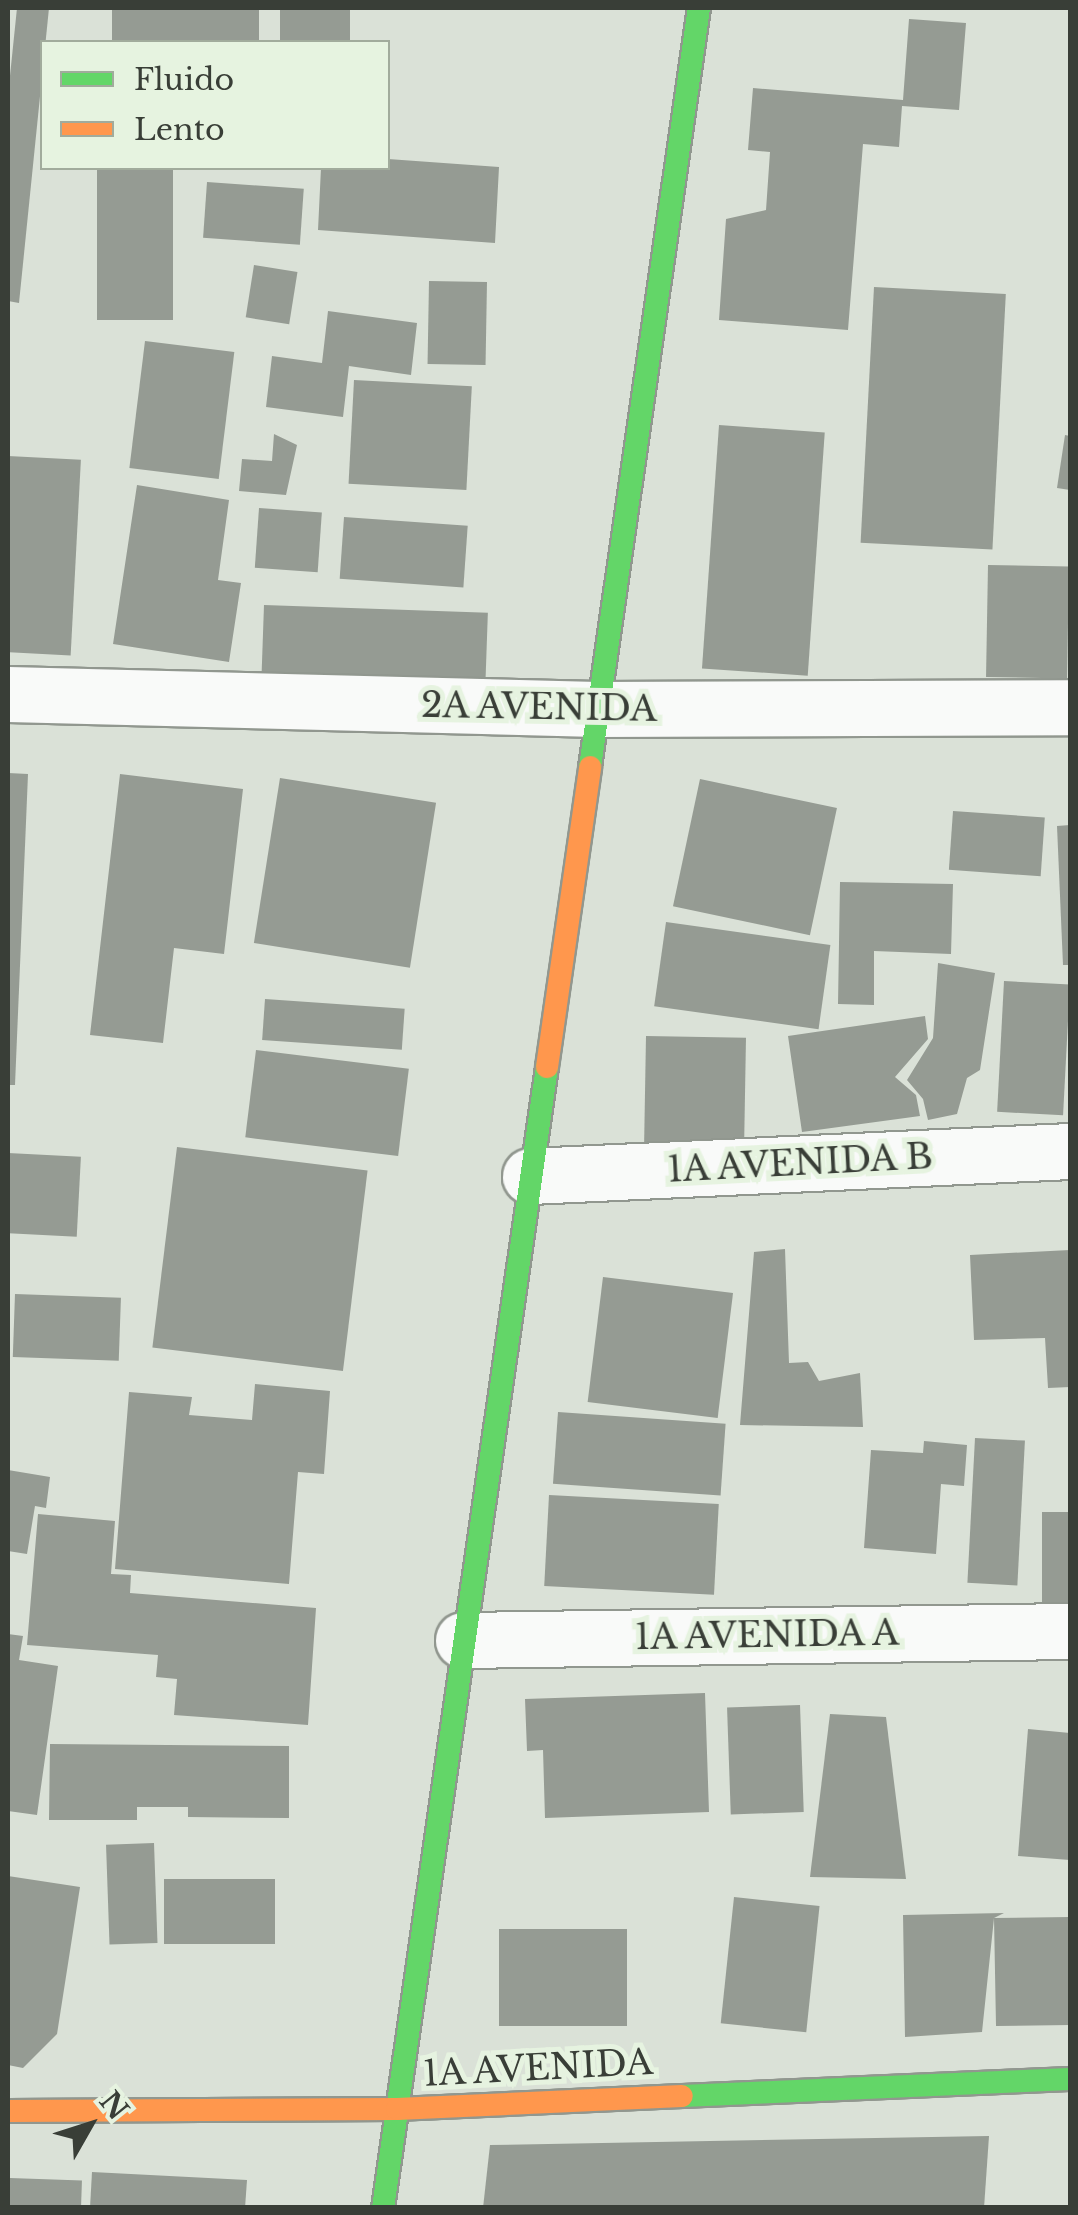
<!DOCTYPE html>
<html>
<head>
<meta charset="utf-8">
<style>
	body { margin:0 }
	#map { position:relative; width:1078px; height:2215px; overflow:hidden; background:#dae1d7; font-family:"Libre Baskerville",serif }
	div>[style] { position:absolute }
	.building>* { inset:0; background:#959b93; transform-origin:0 0 }
	.roads { filter:drop-shadow(2px 0 #91978f) drop-shadow(-2px 0 #91978f) drop-shadow(0 2px #91978f) drop-shadow(0 -2px #91978f) }
	.street>* { height:55px; margin:-27.5px; padding:0 27.5px; transform-origin:27.5px; border-radius:27.5px; background:#f9faf9 }
	.fast>* { height:22px; margin:-11px; padding:0 11px; transform-origin:11px; border-radius:11px; background:#63d668 }
	.slow>* { height:22px; margin:-11px; padding:0 11px; transform-origin:11px; border-radius:11px; background:#ff974d }
	span { translate:-50% -50%; white-space:nowrap; text-align:center; line-height:1.15; -webkit-text-stroke:10px #e6f3e0; paint-order:stroke }
	.street-label { font-size:35px; color:#393e37 }
	.frame { position:absolute; inset:0; border:10px solid #393e37; pointer-events:none }
	.legend { position:absolute; left:40px; top:40px; width:350px; height:130px; box-sizing:border-box; background:#e6f3e0; border:2px solid #a1ab9c; margin:0; padding:12px 18px; list-style:none; font-size:30px; color:#393e37 }
	.legend li { display:flex; align-items:center; gap:20px; height:50px }
	.legend b { width:50px; border:2px solid #a1ab9c }
	.north { position:absolute; left:40px; top:2075px; width:100px; height:100px; -webkit-text-stroke:8px #e6f3e0; paint-order:stroke; rotate:51deg; font-size:28px; font-weight:700; line-height:40px; text-align:center; color:#393e37 }
	.north::after { content:''; display:block; margin:auto; width:35px; height:45px; background:#393e37; clip-path:polygon(50% 0,100% 100%,50% 72%,0 100%) }
</style>
</head>
<body>
<div id="map">
	<div class="building">
		<i style="clip-path:polygon(17px 8px,49px 8px,19px 303px,8px 301px,8px 95px)"></i>
		<i style="left:112px;top:8px;width:147px;height:34px"></i>
		<i style="left:280px;top:8px;width:70px;height:34px"></i>
		<i style="clip-path:polygon(909px 19px,966px 23px,959px 110px,902px 106px,899px 147px,863px 144px,848px 330px,719px 320px,726px 219px,766px 210px,770px 152px,748px 150px,753px 88px,903px 100px)"></i>
		<i style="clip-path:polygon(388px 159px,499px 167px,495px 243px,318px 230px,321px 168px,388px 168px)"></i>
		<i style="left:97px;top:168px;width:76px;height:152px"></i>
		<i style="left:207px;top:182px;width:97px;height:56px;rotate:4deg"></i>
		<i style="left:254px;top:265px;width:44px;height:53px;rotate:9deg"></i>
		<i style="left:429px;top:281px;width:58px;height:83px;rotate:1deg"></i>
		<i style="left:874px;top:287px;width:132px;height:256px;rotate:3deg"></i>
		<i style="clip-path:polygon(328px 311px,417px 323px,411px 375px,349px 366px,343px 417px,266px 407px,272px 356px,322px 363px)"></i>
		<i style="left:145px;top:341px;width:90px;height:128px;rotate:7deg"></i>
		<i style="left:354px;top:380px;width:118px;height:104px;rotate:3deg"></i>
		<i style="left:719px;top:425px;width:106px;height:244px;rotate:4deg"></i>
		<i style="clip-path:polygon(274px 434px,297px 445px,286px 495px,239px 491px,242px 459px,272px 461px)"></i>
		<i style="clip-path:polygon(1065px 435px,1070px 436px,1070px 490px,1057px 488px)"></i>
		<i style="left:8px;top:456px;width:73px;height:196px;rotate:3deg"></i>
		<i style="clip-path:polygon(137px 485px,229px 500px,218px 580px,241px 583px,229px 662px,113px 644px)"></i>
		<i style="left:259px;top:508px;width:63px;height:60px;rotate:4deg"></i>
		<i style="left:344px;top:517px;width:124px;height:62px;rotate:4deg"></i>
		<i style="left:988px;top:565px;width:81px;height:112px;rotate:1deg"></i>
		<i style="left:264px;top:605px;width:224px;height:76px;rotate:2deg"></i>
		<i style="clip-path:polygon(8px 773px,28px 774px,15px 1085px,8px 1085px)"></i>
		<i style="clip-path:polygon(120px 774px,243px 789px,224px 954px,174px 948px,163px 1043px,90px 1035px)"></i>
		<i style="left:280px;top:778px;width:158px;height:167px;rotate:9deg"></i>
		<i style="left:700px;top:779px;width:140px;height:130px;rotate:12deg"></i>
		<i style="left:953px;top:811px;width:92px;height:59px;rotate:4deg"></i>
		<i style="clip-path:polygon(1070px 825px,1070px 965px,1063px 965px,1057px 826px)"></i>
		<i style="clip-path:polygon(840px 882px,953px 884px,951px 954px,874px 951px,874px 1005px,838px 1004px)"></i>
		<i style="left:666px;top:922px;width:166px;height:85px;rotate:8deg"></i>
		<i style="clip-path:polygon(938px 963px,995px 973px,980px 1070px,967px 1078px,957px 1114px,928px 1120px,923px 1099px,907px 1080px,933px 1038px)"></i>
		<i style="left:1004px;top:981px;width:66px;height:131px;rotate:3deg"></i>
		<i style="left:265px;top:999px;width:140px;height:41px;rotate:4deg"></i>
		<i style="clip-path:polygon(925px 1016px,928px 1039px,895px 1077px,916px 1095px,920px 1116px,802px 1132px,788px 1036px)"></i>
		<i style="left:646px;top:1036px;width:100px;height:108px;rotate:1deg"></i>
		<i style="left:256px;top:1050px;width:154px;height:88px;rotate:7deg"></i>
		<i style="left:177px;top:1147px;width:192px;height:202px;rotate:7deg"></i>
		<i style="left:8px;top:1153px;width:73px;height:80px;rotate:3deg"></i>
		<i style="clip-path:polygon(785px 1249px,789px 1363px,808px 1362px,819px 1381px,860px 1373px,863px 1427px,740px 1425px,754px 1252px)"></i>
		<i style="clip-path:polygon(1070px 1250px,1070px 1387px,1048px 1388px,1045px 1338px,974px 1340px,970px 1255px)"></i>
		<i style="left:603px;top:1277px;width:131px;height:126px;rotate:7deg"></i>
		<i style="left:15px;top:1294px;width:106px;height:63px;rotate:2deg"></i>
		<i style="clip-path:polygon(255px 1384px,330px 1391px,324px 1474px,298px 1472px,289px 1584px,115px 1569px,129px 1392px,192px 1397px,189px 1415px,252px 1420px)"></i>
		<i style="left:558px;top:1412px;width:168px;height:72px;rotate:4deg"></i>
		<i style="left:975px;top:1438px;width:50px;height:145px;rotate:3deg"></i>
		<i style="clip-path:polygon(924px 1441px,967px 1445px,964px 1486px,941px 1484px,936px 1554px,864px 1548px,871px 1450px,923px 1453px)"></i>
		<i style="clip-path:polygon(8px 1470px,50px 1477px,46px 1508px,35px 1506px,27px 1554px,8px 1551px)"></i>
		<i style="left:549px;top:1495px;width:170px;height:91px;rotate:3deg"></i>
		<i style="left:1070px;top:1512px;width:95px;height:28px;rotate:90deg"></i>
		<i style="clip-path:polygon(38px 1514px,115px 1521px,111px 1574px,131px 1575px,130px 1593px,316px 1608px,308px 1725px,174px 1715px,177px 1679px,156px 1677px,158px 1655px,27px 1645px)"></i>
		<i style="clip-path:polygon(8px 1634px,23px 1636px,19px 1660px,58px 1666px,37px 1815px,8px 1811px)"></i>
		<i style="clip-path:polygon(705px 1693px,709px 1812px,545px 1818px,543px 1750px,527px 1751px,525px 1699px)"></i>
		<i style="left:800px;top:1705px;width:107px;height:73px;rotate:88deg"></i>
		<i style="clip-path:polygon(830px 1714px,886px 1717px,906px 1879px,810px 1877px)"></i>
		<i style="clip-path:polygon(1028px 1729px,1070px 1733px,1070px 1860px,1018px 1856px)"></i>
		<i style="clip-path:polygon(50px 1744px,289px 1746px,289px 1818px,188px 1817px,188px 1807px,137px 1807px,137px 1820px,49px 1820px)"></i>
		<i style="left:154px;top:1843px;width:100px;height:48px;rotate:88deg"></i>
		<i style="clip-path:polygon(8px 1876px,80px 1887px,57px 2034px,23px 2068px,8px 2065px)"></i>
		<i style="left:275px;top:1879px;width:65px;height:111px;rotate:90deg"></i>
		<i style="left:734px;top:1897px;width:86px;height:127px;rotate:6deg"></i>
		<i style="clip-path:polygon(1004px 1913px,994px 1918px,1070px 1917px,1070px 2025px,996px 2026px,994px 1918px,982px 2032px,905px 2037px,903px 1915px)"></i>
		<i style="left:499px;top:1929px;width:128px;height:97px"></i>
		<i style="clip-path:polygon(989px 2136px,984px 2208px,483px 2208px,490px 2145px)"></i>
		<i style="clip-path:polygon(92px 2172px,247px 2180px,245px 2208px,90px 2208px)"></i>
		<i style="left:10px;top:2178px;width:72px;height:30px;rotate:2deg"></i>
	</div>
	<div class="roads">
		<div class="street">
			<i style="left:8px;top:694px;width:589px;rotate:1.46deg"></i>
			<i style="left:597px;top:709px;width:473px;rotate:-0.2deg"></i>
			<i style="left:530px;top:1176px;width:541px;rotate:-2.65deg"></i>
			<i style="left:463px;top:1640px;width:607px;rotate:-0.85deg"></i>
		</div>
		<div class="fast">
			<i style="left:590px;top:767px;width:767px;rotate:-81.83deg"></i>
			<i style="left:682px;top:2096px;width:388px;rotate:-2.5deg"></i>
			<i style="left:383px;top:2208px;width:1153px;rotate:-81.82deg"></i>
		</div>
		<div class="slow">
			<i style="left:547px;top:1067px;width:303px;rotate:-81.8deg"></i>
			<i style="left:8px;top:2111px;width:389px;rotate:-0.3deg"></i>
			<i style="left:397px;top:2109px;width:285px;rotate:-2.6deg"></i>
		</div>
	</div>
	<div class="street-label">
		<span style="left:539px;top:707px;rotate:1deg">2A AVENIDA</span>
		<span style="left:800px;top:1163px;rotate:-3deg">1A AVENIDA B</span>
		<span style="left:767px;top:1635px;rotate:-1deg">1A AVENIDA A</span>
		<span style="left:538px;top:2068px;rotate:-3deg">1A AVENIDA</span>
	</div>
	<div class="frame"></div>
	<ul class="legend">
	<li><b style="height:12px;background:#63d668"></b>Fluido</li>
	<li><b style="height:12px;background:#ff974d"></b>Lento</li>
	</ul>
	<div class="north">N</div>
</div>
</body>
</html>
